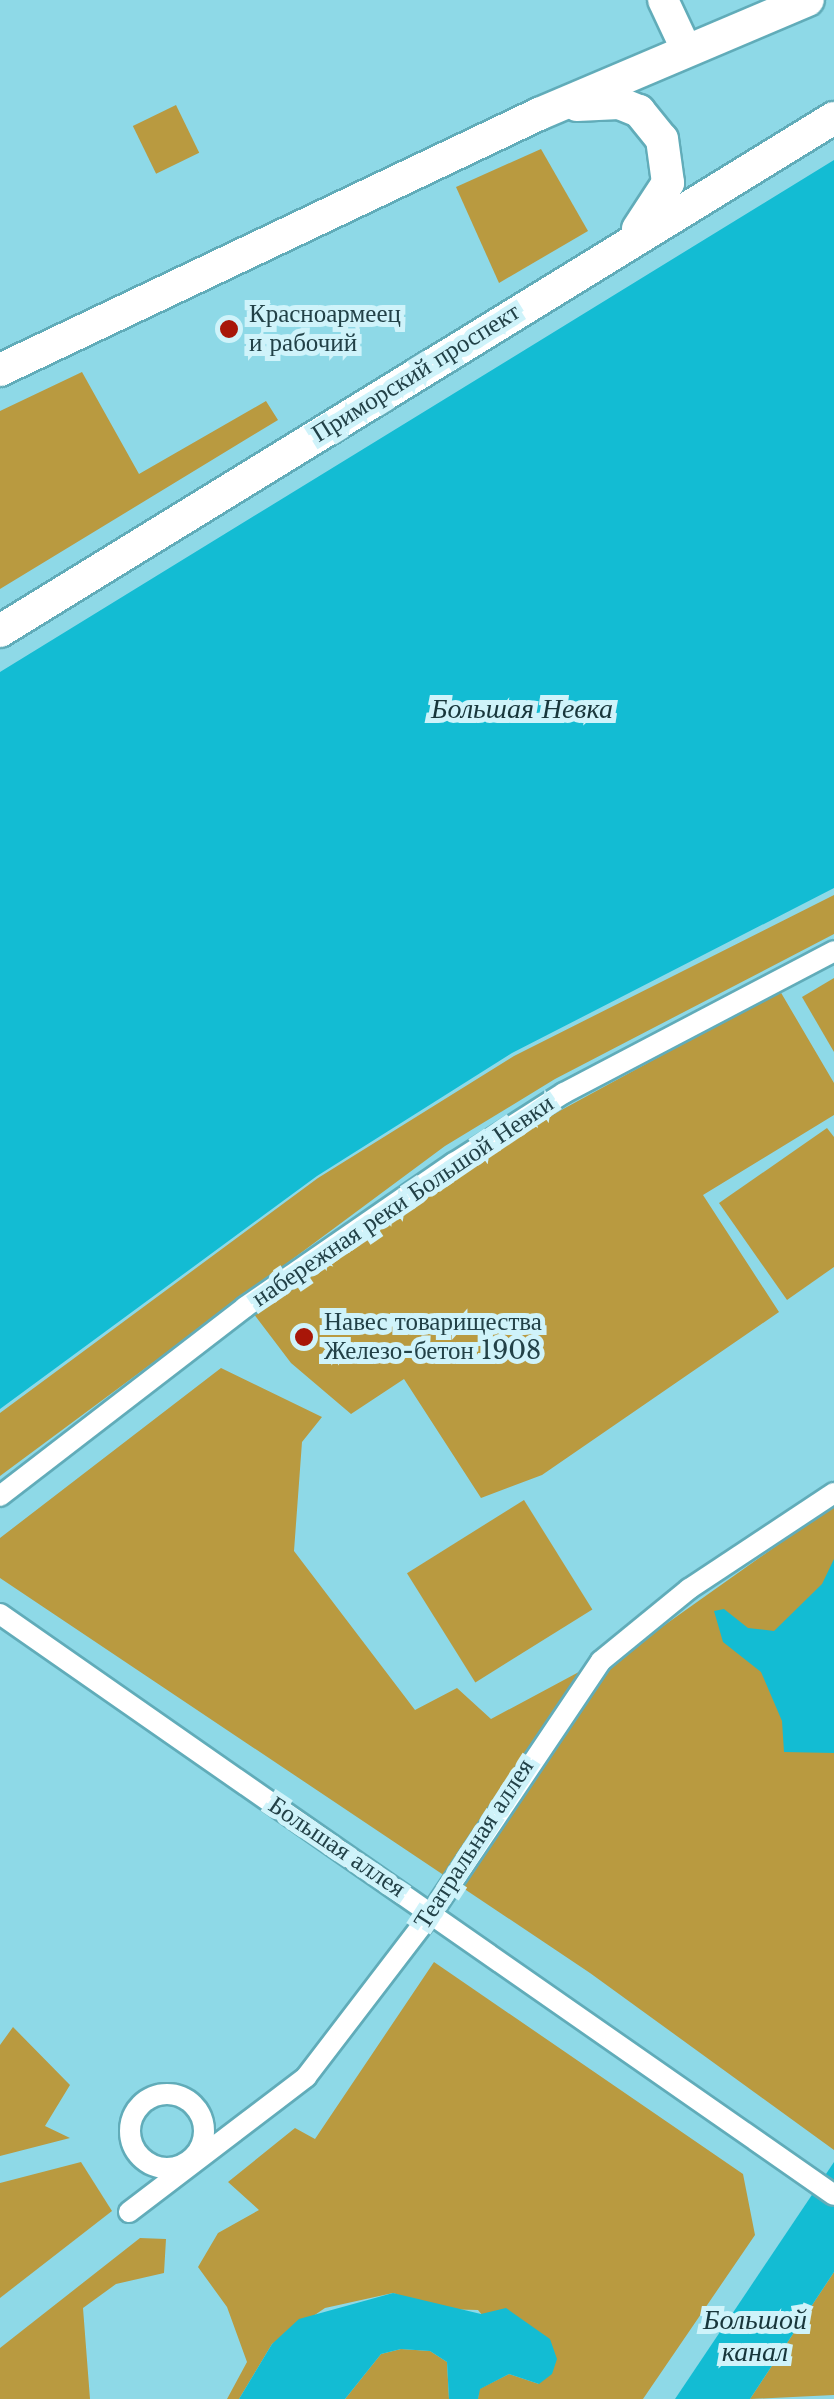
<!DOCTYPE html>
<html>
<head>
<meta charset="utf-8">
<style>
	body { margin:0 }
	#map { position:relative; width:834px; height:2399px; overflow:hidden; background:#8ed9e7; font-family:"Libre Baskerville",serif }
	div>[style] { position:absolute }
	.green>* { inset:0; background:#b99a40; transform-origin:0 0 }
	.water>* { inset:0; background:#13bcd3 }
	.roads { filter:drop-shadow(2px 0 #61acb9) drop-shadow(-2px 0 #61acb9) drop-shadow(0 2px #61acb9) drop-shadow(0 -2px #61acb9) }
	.street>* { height:20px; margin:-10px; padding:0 10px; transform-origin:10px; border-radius:10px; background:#fff }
	.street>.ring { margin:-10px; padding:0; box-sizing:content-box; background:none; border:20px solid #fff; border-radius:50% }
	.secondary>* { height:30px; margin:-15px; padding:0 15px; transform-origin:15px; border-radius:15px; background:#fff }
	.primary>* { height:32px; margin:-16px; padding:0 16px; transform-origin:16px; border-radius:16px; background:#fff }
	.dots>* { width:28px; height:28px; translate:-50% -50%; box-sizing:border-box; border:5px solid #cff3fa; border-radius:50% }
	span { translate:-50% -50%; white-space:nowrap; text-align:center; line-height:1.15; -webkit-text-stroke:10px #cff3fa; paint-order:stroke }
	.poi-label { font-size:25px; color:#224147 }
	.left { translate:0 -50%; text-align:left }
	.street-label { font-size:25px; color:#224147 }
	.water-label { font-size:28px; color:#18363b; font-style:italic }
</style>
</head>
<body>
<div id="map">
	<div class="green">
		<i style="left:176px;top:105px;width:53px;height:48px;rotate:64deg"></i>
		<i style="clip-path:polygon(541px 149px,588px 231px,499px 283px,456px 187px)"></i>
		<i style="clip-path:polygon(82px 372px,139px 474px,266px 401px,278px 420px,0 589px,0 411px)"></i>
		<i style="clip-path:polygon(834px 895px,834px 934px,555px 1079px,445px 1146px,0 1476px,0 1413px,318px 1178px,514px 1056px)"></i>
		<i style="clip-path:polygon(834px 978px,834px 1052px,802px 997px)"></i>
		<i style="clip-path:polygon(780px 991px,834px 1083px,834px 1115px,703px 1195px,779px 1312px,542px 1475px,481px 1498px,404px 1379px,351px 1414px,291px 1363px,253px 1313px,543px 1120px)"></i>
		<i style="clip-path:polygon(827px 1128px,834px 1137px,834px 1267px,787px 1300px,719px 1203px)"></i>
		<i style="clip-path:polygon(221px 1368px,322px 1417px,302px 1442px,294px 1551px,415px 1710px,457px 1688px,491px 1719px,659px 1629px,834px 1505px,834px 2150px,590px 1973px,0 1578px,0 1538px)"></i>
		<i style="left:524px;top:1500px;width:129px;height:138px;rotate:58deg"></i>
		<i style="clip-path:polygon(434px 1962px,743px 2174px,755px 2235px,643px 2399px,478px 2399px,479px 2389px,509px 2374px,539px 2384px,478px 2310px,441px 2309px,393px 2293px,325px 2308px,272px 2344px,239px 2399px,227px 2399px,247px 2362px,227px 2307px,198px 2267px,218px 2233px,259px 2210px,228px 2182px,295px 2128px,315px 2139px)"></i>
		<i style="clip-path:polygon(13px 2027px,70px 2085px,45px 2126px,70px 2138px,0 2156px,0 2045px)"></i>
		<i style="clip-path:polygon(81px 2162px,112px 2211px,0 2298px,0 2183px)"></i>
		<i style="clip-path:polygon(140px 2238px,166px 2239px,164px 2273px,116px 2284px,83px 2308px,90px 2399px,0 2399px,0 2348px)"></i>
		<i style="clip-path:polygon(834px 2272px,834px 2395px,750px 2399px)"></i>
		<i style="clip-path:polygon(401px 2349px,430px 2351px,447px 2362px,449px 2399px,345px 2399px,381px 2354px)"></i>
	</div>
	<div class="water">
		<i style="clip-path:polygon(834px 160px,834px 888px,512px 1053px,317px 1176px,0 1409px,0 672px)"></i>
		<i style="clip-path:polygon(834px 1559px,834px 1753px,784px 1752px,782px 1721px,761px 1672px,723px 1642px,714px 1611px,724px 1609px,748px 1628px,774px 1631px,822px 1584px)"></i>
		<i style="clip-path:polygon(834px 2162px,834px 2272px,750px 2399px,675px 2399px)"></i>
		<i style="clip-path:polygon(393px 2293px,481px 2314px,506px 2308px,550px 2339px,557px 2359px,552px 2374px,539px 2384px,509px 2374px,480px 2389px,478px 2399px,449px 2399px,447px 2362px,430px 2351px,401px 2349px,381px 2354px,345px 2399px,239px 2399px,272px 2344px,299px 2319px)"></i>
	</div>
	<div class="roads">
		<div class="street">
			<i style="left:0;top:1496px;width:309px;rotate:-37.6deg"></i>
			<i style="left:245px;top:1307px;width:254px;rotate:-34.6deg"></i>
			<i style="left:454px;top:1163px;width:130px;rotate:-32.5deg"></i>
			<i style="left:564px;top:1093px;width:305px;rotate:-27.7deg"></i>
			<i style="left:0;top:1614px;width:1016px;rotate:34.86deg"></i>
			<i class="ring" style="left:130px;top:2094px;width:54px;height:54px"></i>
			<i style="left:129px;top:2212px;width:223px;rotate:-37.3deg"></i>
			<i style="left:306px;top:2077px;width:209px;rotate:-52.6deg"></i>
			<i style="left:433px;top:1911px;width:301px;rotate:-56.1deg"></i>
			<i style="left:601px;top:1661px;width:114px;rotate:-39.3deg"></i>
			<i style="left:689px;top:1589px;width:174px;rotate:-33.5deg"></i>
		</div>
		<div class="secondary">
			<i style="left:663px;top:0;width:54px;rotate:64.9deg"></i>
		</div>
		<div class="primary">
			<i style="left:577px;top:105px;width:42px;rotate:-2.7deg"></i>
			<i style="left:619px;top:103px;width:22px;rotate:22deg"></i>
			<i style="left:639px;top:111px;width:36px;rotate:51deg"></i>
			<i style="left:662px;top:139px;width:44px;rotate:82.2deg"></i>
			<i style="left:668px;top:183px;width:55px;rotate:123.1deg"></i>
			<i style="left:0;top:370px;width:597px;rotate:-25.41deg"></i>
			<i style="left:539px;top:114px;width:292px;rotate:-23deg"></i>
			<i style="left:0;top:631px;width:979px;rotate:-31.6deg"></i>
		</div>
	</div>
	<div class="dots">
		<i style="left:229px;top:329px;background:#a81608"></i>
		<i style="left:304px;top:1337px;background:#a81608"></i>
	</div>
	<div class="poi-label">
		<span class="left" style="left:249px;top:329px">Красноармеец<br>и рабочий</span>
		<span class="left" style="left:324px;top:1337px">Навес товарищества<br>Железо-бетон 1908</span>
	</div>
	<div class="street-label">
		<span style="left:416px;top:373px;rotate:-32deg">Приморский проспект</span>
		<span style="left:403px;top:1201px;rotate:-34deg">набережная реки Большой Невки</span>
		<span style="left:474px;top:1844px;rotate:-57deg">Театральная аллея</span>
		<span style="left:337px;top:1847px;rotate:34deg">Большая аллея</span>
	</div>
	<div class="water-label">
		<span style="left:522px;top:709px">Большая Невка</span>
		<span style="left:755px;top:2336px">Большой<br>канал</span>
	</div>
</div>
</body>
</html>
